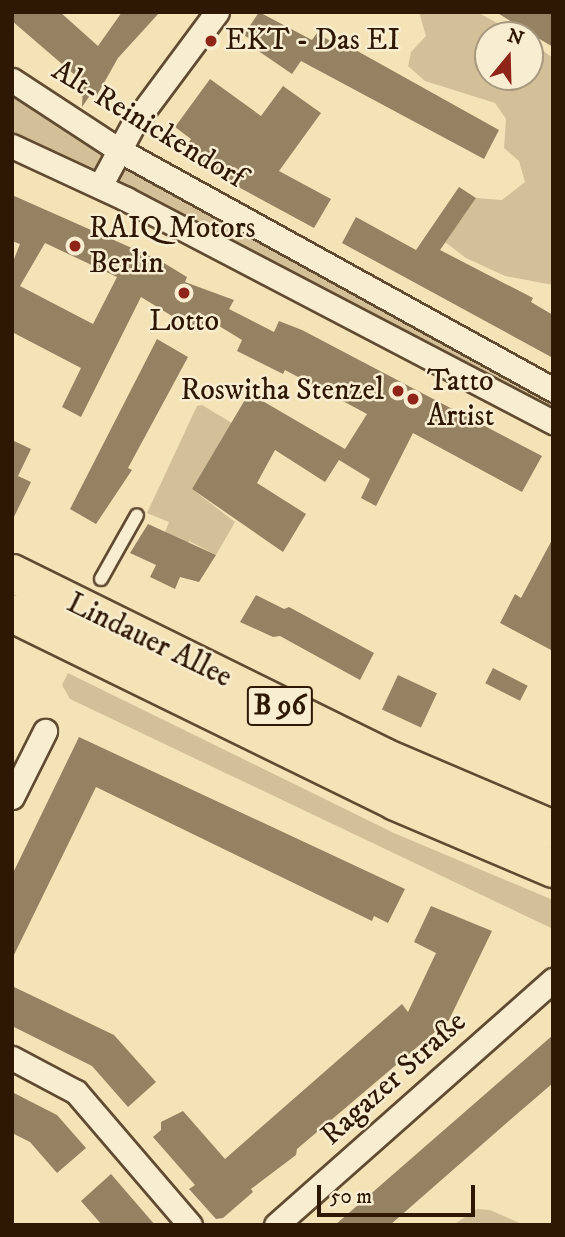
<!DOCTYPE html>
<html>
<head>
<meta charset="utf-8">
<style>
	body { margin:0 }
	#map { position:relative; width:565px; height:1237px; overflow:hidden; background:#f5e3b8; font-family:"IM FELL DW Pica",serif }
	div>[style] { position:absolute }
	.green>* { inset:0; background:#d3c099 }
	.building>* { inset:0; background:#958262; transform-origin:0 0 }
	.roads { filter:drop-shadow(2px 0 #604b31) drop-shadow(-2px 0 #604b31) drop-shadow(0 2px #604b31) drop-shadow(0 -2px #604b31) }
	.service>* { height:12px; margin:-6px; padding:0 6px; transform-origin:6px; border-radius:6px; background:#f8edd1 }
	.minor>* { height:23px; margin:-11.5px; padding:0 11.5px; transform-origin:11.5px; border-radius:11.5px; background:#f8edd1 }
	.primary>* { height:37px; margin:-18.5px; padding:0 18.5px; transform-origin:18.5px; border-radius:18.5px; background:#f5e3b8 }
	.dots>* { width:19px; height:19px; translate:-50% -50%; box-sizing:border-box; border:4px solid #f8edd1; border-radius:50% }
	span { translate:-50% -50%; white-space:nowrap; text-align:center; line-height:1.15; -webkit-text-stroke:5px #f8edd1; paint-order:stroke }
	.shield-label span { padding:2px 5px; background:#f8edd1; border:2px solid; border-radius:5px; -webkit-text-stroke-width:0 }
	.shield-label { font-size:28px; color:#2e1804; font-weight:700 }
	.poi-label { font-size:30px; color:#2e1804 }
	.left { translate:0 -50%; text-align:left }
	.right { translate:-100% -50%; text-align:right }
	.street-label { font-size:30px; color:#2e1804 }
	.frame { position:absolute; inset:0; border:14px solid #2e1804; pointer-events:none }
	.north { position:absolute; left:474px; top:21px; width:70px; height:70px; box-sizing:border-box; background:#f8edd1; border:2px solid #a7987f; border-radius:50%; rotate:19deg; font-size:19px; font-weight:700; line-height:28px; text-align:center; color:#2e1804 }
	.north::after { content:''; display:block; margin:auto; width:24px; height:32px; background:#8f2418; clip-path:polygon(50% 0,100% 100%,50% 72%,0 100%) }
	.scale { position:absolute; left:317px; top:1185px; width:158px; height:32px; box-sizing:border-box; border:4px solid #2e1804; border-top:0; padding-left:9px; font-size:21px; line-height:24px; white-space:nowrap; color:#2e1804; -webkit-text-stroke:5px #f8edd1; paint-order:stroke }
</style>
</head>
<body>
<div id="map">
	<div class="green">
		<i style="clip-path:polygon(419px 12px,477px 12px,519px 35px,488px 35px,488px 77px,530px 77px,530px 41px,553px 58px,553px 285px,505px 276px,466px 258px,445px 242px,476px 198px,502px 200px,525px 182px,519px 161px,504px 148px,506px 119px,495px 103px,425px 81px,408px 66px,411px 52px,426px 36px)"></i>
		<i style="clip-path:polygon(12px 89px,553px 397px,553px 411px,12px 136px)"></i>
		<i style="clip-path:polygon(202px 405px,232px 423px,192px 489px,235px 522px,216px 555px,189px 541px,185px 549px,165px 532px,169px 522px,147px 513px,197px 406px)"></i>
		<i style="clip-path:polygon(68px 673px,394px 833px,553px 900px,553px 929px,70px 699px,62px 685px)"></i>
		<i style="clip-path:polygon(477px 1209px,490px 1210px,524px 1225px,453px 1225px)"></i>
	</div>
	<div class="building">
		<i style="clip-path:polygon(12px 12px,60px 12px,98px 46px,122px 12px,160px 12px,118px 58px,96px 97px,91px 94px,82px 107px,83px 82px,12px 21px)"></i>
		<i style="clip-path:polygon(259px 12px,312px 40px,317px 33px,332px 42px,334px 38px,499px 130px,484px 159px,301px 61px,292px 74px,251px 46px,254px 42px,244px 35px)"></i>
		<i style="clip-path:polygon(496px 12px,553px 12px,553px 47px,528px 32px)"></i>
		<i style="clip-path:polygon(210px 79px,261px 116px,283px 86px,321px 113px,279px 171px,331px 199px,314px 228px,181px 156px,191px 139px,175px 127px)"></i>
		<i style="clip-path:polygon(459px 187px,476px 198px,440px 250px,533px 298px,531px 302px,553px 315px,553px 358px,342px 243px,356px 217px,416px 250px)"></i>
		<i style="clip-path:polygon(evenodd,12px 195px,159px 260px,187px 277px,185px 282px,234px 300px,229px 309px,274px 332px,279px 321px,302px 330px,542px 456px,522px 492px,413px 433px,376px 506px,361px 498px,370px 479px,339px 460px,325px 482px,275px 450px,257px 483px,306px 514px,283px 552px,192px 489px,249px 393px,345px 449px,367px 414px,285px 370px,283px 374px,237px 351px,242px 340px,206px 318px,198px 332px,141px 297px,81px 417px,62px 407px,81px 368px,12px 332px,12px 264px,20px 244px,12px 241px,12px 195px,45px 243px,117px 277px,93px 324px,20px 286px,45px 243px)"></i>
		<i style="clip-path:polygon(157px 339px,188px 357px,128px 468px,132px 470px,96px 524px,70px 509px)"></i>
		<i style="clip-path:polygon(12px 440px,31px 449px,18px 476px,31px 482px,12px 521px)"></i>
		<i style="clip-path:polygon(148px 524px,216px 555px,199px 582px,180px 577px,175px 589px,150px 577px,156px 565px,130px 553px)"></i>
		<i style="clip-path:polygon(553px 538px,553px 651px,500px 623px,515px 594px,521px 598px)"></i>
		<i style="clip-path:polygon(256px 595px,284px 609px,289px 607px,374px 653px,360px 680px,280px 636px,273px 637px,240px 622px)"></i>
		<i style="left:493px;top:668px;width:39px;height:17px;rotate:27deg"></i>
		<i style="left:398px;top:675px;width:43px;height:38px;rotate:25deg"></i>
		<i style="clip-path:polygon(79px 737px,405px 889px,388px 923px,374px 916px,372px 921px,96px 787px,12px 959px,12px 875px)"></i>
		<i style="clip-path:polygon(431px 906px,492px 931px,449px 1020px,297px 1149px,296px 1155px,251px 1189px,253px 1192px,223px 1218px,216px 1219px,189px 1189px,195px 1185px,153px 1137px,161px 1130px,161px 1122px,183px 1111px,225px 1159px,402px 1004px,408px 1012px,436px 953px,414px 942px)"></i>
		<i style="clip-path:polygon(12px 986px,114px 1035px,156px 1082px,128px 1107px,92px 1066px,12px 1026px)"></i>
		<i style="clip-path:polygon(553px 1035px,553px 1083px,510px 1120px,390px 1225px,335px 1225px)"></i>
		<i style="clip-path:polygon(12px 1092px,57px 1115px,86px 1148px,57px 1173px,30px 1142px,12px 1133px)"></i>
		<i style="clip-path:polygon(111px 1174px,155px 1225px,102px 1225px,81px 1201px)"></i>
	</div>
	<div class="roads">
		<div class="service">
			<i style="left:101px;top:579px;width:73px;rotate:-60.6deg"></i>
		</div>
		<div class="minor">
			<i style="left:12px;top:80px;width:128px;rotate:33.2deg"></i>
			<i style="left:119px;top:150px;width:496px;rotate:28.9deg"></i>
			<i style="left:12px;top:146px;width:126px;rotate:24.9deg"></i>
			<i style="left:126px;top:199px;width:482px;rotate:27.6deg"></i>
			<i style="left:100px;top:186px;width:69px;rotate:-61.6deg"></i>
			<i style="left:133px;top:125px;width:141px;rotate:-53.4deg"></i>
			<i style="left:12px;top:797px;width:74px;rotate:-63.4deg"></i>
			<i style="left:12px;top:1058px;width:72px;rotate:28deg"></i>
			<i style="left:76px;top:1092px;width:175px;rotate:49.4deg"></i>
			<i style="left:276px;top:1225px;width:370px;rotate:-41.5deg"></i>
		</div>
		<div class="primary">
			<i style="left:12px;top:573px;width:415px;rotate:26.3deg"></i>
			<i style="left:384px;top:757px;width:184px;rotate:23.1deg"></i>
			<i style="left:12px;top:613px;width:427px;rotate:26.1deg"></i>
			<i style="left:395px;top:801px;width:172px;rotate:23deg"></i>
		</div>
	</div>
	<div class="dots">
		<i style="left:211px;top:41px;background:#8f2418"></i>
		<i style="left:75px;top:246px;background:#8f2418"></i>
		<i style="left:184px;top:293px;background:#8f2418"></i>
		<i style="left:398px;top:391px;background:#8f2418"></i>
		<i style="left:413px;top:399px;background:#8f2418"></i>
	</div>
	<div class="shield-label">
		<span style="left:280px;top:706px">B 96</span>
	</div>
	<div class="poi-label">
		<span class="left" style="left:225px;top:41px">EKT - Das EI</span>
		<span class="left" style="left:89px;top:246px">RAIQ Motors<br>Berlin</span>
		<span style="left:184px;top:322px">Lotto</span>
		<span class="left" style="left:427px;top:399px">Tatto<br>Artist</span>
		<span class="right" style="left:384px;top:391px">Roswitha Stenzel</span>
	</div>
	<div class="street-label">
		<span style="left:148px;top:125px;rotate:31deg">Alt-Reinickendorf</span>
		<span style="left:149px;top:641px;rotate:26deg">Lindauer Allee</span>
		<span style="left:394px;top:1079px;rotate:-42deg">Ragazer Straße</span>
	</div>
	<div class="frame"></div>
	<div class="north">N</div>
	<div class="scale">50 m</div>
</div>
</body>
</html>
